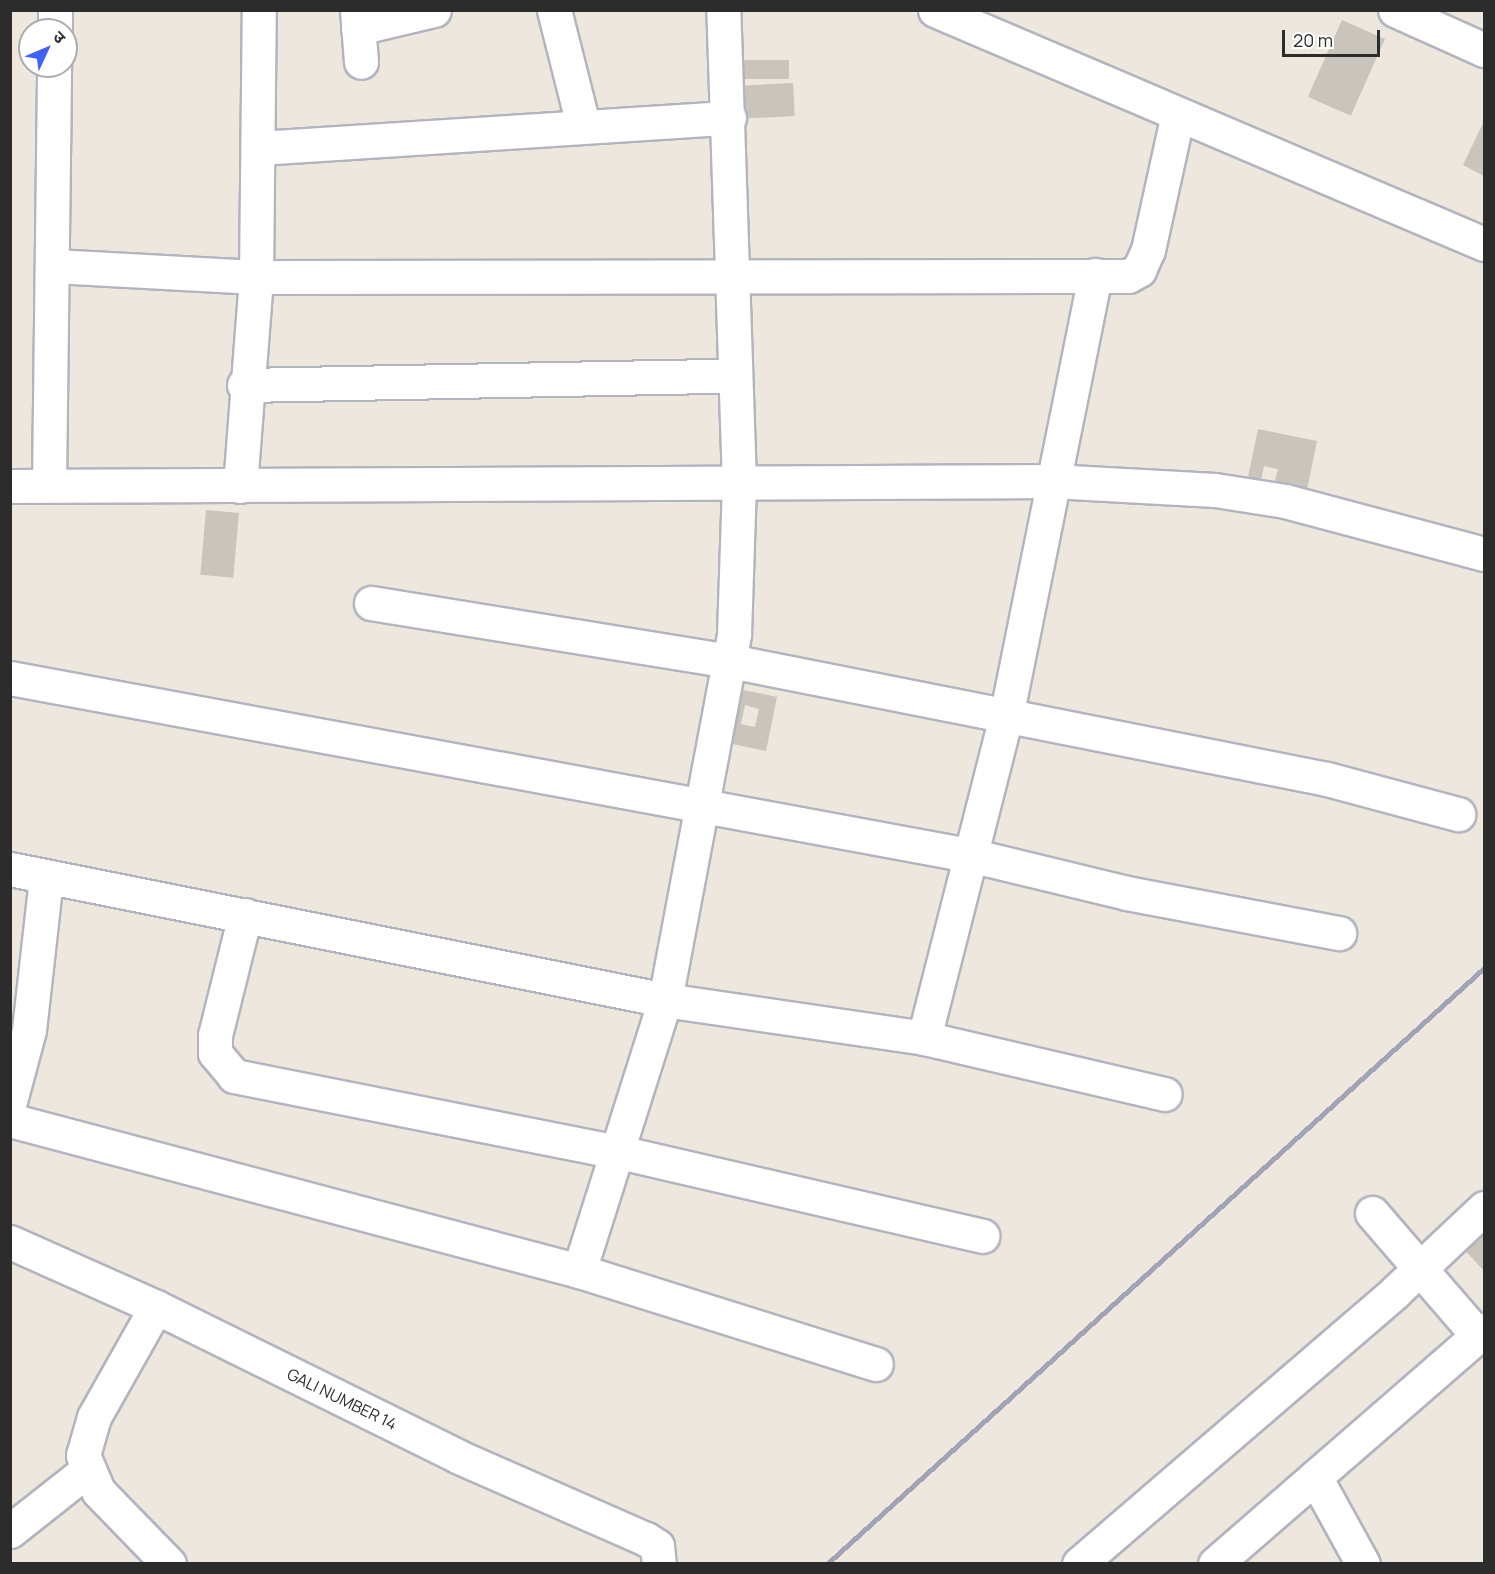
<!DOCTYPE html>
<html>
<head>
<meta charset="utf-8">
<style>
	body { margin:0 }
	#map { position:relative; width:1495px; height:1574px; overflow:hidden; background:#ede7de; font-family:Manrope,"Noto Sans Devanagari",sans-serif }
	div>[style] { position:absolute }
	.building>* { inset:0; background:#c9c5bc; transform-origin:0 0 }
	.roads { filter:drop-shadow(2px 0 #b2b4bf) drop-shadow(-2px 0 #b2b4bf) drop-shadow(0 2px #b2b4bf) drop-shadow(0 -2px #b2b4bf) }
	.minor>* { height:33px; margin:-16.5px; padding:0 16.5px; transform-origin:16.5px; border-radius:16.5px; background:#fff }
	.rail>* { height:4.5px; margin:-2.25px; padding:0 2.25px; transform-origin:2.25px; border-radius:2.25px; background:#a1a3b6 }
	span { translate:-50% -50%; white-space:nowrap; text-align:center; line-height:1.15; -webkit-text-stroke:4.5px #fff; paint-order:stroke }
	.street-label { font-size:16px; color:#2c2c2c }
	.frame { position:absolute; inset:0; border:12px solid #2c2c2c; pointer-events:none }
	.north { position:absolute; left:18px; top:18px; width:60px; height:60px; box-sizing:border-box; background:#fff; border:2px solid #ababab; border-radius:50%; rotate:46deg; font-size:16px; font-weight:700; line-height:24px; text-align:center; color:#2c2c2c }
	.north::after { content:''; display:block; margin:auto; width:21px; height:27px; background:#3f60f9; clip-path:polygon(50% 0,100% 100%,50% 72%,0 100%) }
	.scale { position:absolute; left:1282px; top:30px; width:98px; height:27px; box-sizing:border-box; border:3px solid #2c2c2c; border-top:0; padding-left:8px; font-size:18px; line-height:21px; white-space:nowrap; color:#2c2c2c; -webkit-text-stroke:4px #fff; paint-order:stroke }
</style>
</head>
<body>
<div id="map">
	<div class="building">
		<i style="left:1342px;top:20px;width:47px;height:84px;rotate:24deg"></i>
		<i style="left:744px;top:60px;width:45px;height:19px"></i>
		<i style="left:793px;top:83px;width:33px;height:51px;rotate:87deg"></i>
		<i style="clip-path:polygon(1484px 121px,1484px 176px,1463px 165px)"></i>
		<i style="clip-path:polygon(evenodd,1258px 429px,1317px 441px,1304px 504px,1245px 491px,1258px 429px,1264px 466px,1278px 469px,1274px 484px,1261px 481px,1264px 466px)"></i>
		<i style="left:206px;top:510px;width:33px;height:65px;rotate:5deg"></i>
		<i style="clip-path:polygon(evenodd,739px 689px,777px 697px,766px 751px,727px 743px,739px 689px,745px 705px,759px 709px,755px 727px,741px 724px,745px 705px)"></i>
		<i style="clip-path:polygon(1484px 1223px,1484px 1271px,1460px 1245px)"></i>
	</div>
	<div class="roads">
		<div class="minor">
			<i style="left:357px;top:10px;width:52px;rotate:85.6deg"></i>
			<i style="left:554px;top:10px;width:119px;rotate:75.8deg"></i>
			<i style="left:935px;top:10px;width:597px;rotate:23.09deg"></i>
			<i style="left:1395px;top:10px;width:98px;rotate:24.2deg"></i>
			<i style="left:358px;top:28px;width:78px;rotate:-13.3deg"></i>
			<i style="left:55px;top:30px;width:20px;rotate:-90deg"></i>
			<i style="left:260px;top:148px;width:470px;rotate:-3.7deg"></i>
			<i style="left:54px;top:266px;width:202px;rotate:3.1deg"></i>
			<i style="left:256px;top:277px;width:872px;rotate:-0.07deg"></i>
			<i style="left:1128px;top:276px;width:13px;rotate:-29deg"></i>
			<i style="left:1139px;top:270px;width:22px;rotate:-66deg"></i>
			<i style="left:1148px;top:250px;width:139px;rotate:-77.6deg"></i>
			<i style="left:244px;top:385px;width:489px;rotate:-1.1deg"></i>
			<i style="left:49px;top:485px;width:419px;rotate:-89.3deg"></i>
			<i style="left:10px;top:486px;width:1042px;rotate:-0.27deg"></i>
			<i style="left:1052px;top:481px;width:163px;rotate:3.2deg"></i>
			<i style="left:1215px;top:490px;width:71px;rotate:8.9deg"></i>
			<i style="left:1285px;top:501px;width:206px;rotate:14.9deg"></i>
			<i style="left:240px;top:486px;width:210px;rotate:-85.6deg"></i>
			<i style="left:256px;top:277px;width:267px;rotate:-89.4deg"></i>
			<i style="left:371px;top:603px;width:364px;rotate:9.2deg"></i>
			<i style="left:730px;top:661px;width:609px;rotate:11.18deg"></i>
			<i style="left:1327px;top:779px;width:136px;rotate:15deg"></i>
			<i style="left:10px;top:678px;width:980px;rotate:10.46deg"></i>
			<i style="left:974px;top:856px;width:157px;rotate:13.6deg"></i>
			<i style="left:1127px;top:893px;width:216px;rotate:10.7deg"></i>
			<i style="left:10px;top:869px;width:668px;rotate:11.31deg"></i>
			<i style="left:665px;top:1000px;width:262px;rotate:8.3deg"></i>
			<i style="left:924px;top:1038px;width:247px;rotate:13.1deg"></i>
			<i style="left:245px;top:915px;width:124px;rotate:104deg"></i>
			<i style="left:215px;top:1035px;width:18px;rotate:90deg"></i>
			<i style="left:215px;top:1053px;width:30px;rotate:50deg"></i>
			<i style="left:234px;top:1076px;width:392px;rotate:11.2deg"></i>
			<i style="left:619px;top:1152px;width:373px;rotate:13deg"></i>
			<i style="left:924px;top:1038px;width:331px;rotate:-75.7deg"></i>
			<i style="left:1006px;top:717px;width:451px;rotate:-78.6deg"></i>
			<i style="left:10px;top:1101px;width:73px;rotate:-75deg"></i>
			<i style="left:29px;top:1030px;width:153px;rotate:-83.6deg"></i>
			<i style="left:10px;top:1120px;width:589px;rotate:14.86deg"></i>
			<i style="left:579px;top:1271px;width:311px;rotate:17.4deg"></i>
			<i style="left:1372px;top:1213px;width:162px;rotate:49.2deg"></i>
			<i style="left:10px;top:1242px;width:160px;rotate:24deg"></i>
			<i style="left:156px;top:1307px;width:338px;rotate:26.3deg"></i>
			<i style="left:459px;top:1457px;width:204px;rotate:23.7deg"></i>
			<i style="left:646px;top:1539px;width:13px;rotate:32deg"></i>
			<i style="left:657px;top:1546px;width:18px;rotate:84deg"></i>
			<i style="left:579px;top:1271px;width:284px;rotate:-72.4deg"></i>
			<i style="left:665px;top:1000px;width:372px;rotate:-79.3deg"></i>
			<i style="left:734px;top:634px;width:151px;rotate:-88.1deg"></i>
			<i style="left:739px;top:483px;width:473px;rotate:-91.9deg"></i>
			<i style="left:156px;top:1307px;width:126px;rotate:119.4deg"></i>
			<i style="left:94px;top:1417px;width:40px;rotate:106deg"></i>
			<i style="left:83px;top:1455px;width:39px;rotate:67deg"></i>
			<i style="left:98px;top:1491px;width:102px;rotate:45.8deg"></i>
			<i style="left:1315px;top:1477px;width:99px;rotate:61.1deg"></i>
			<i style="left:10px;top:1531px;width:97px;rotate:-38.3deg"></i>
			<i style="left:1079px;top:1564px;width:418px;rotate:-40.7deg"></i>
			<i style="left:1396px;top:1291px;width:121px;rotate:-43.3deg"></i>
			<i style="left:1215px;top:1564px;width:357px;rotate:-41deg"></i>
		</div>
	</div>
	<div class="rail">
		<i style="left:827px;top:1564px;width:887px;rotate:-42.21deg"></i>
	</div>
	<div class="street-label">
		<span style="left:342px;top:1399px;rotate:26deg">GALI NUMBER 14</span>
	</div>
	<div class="frame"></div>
	<div class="north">उ</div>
	<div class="scale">20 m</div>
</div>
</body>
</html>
